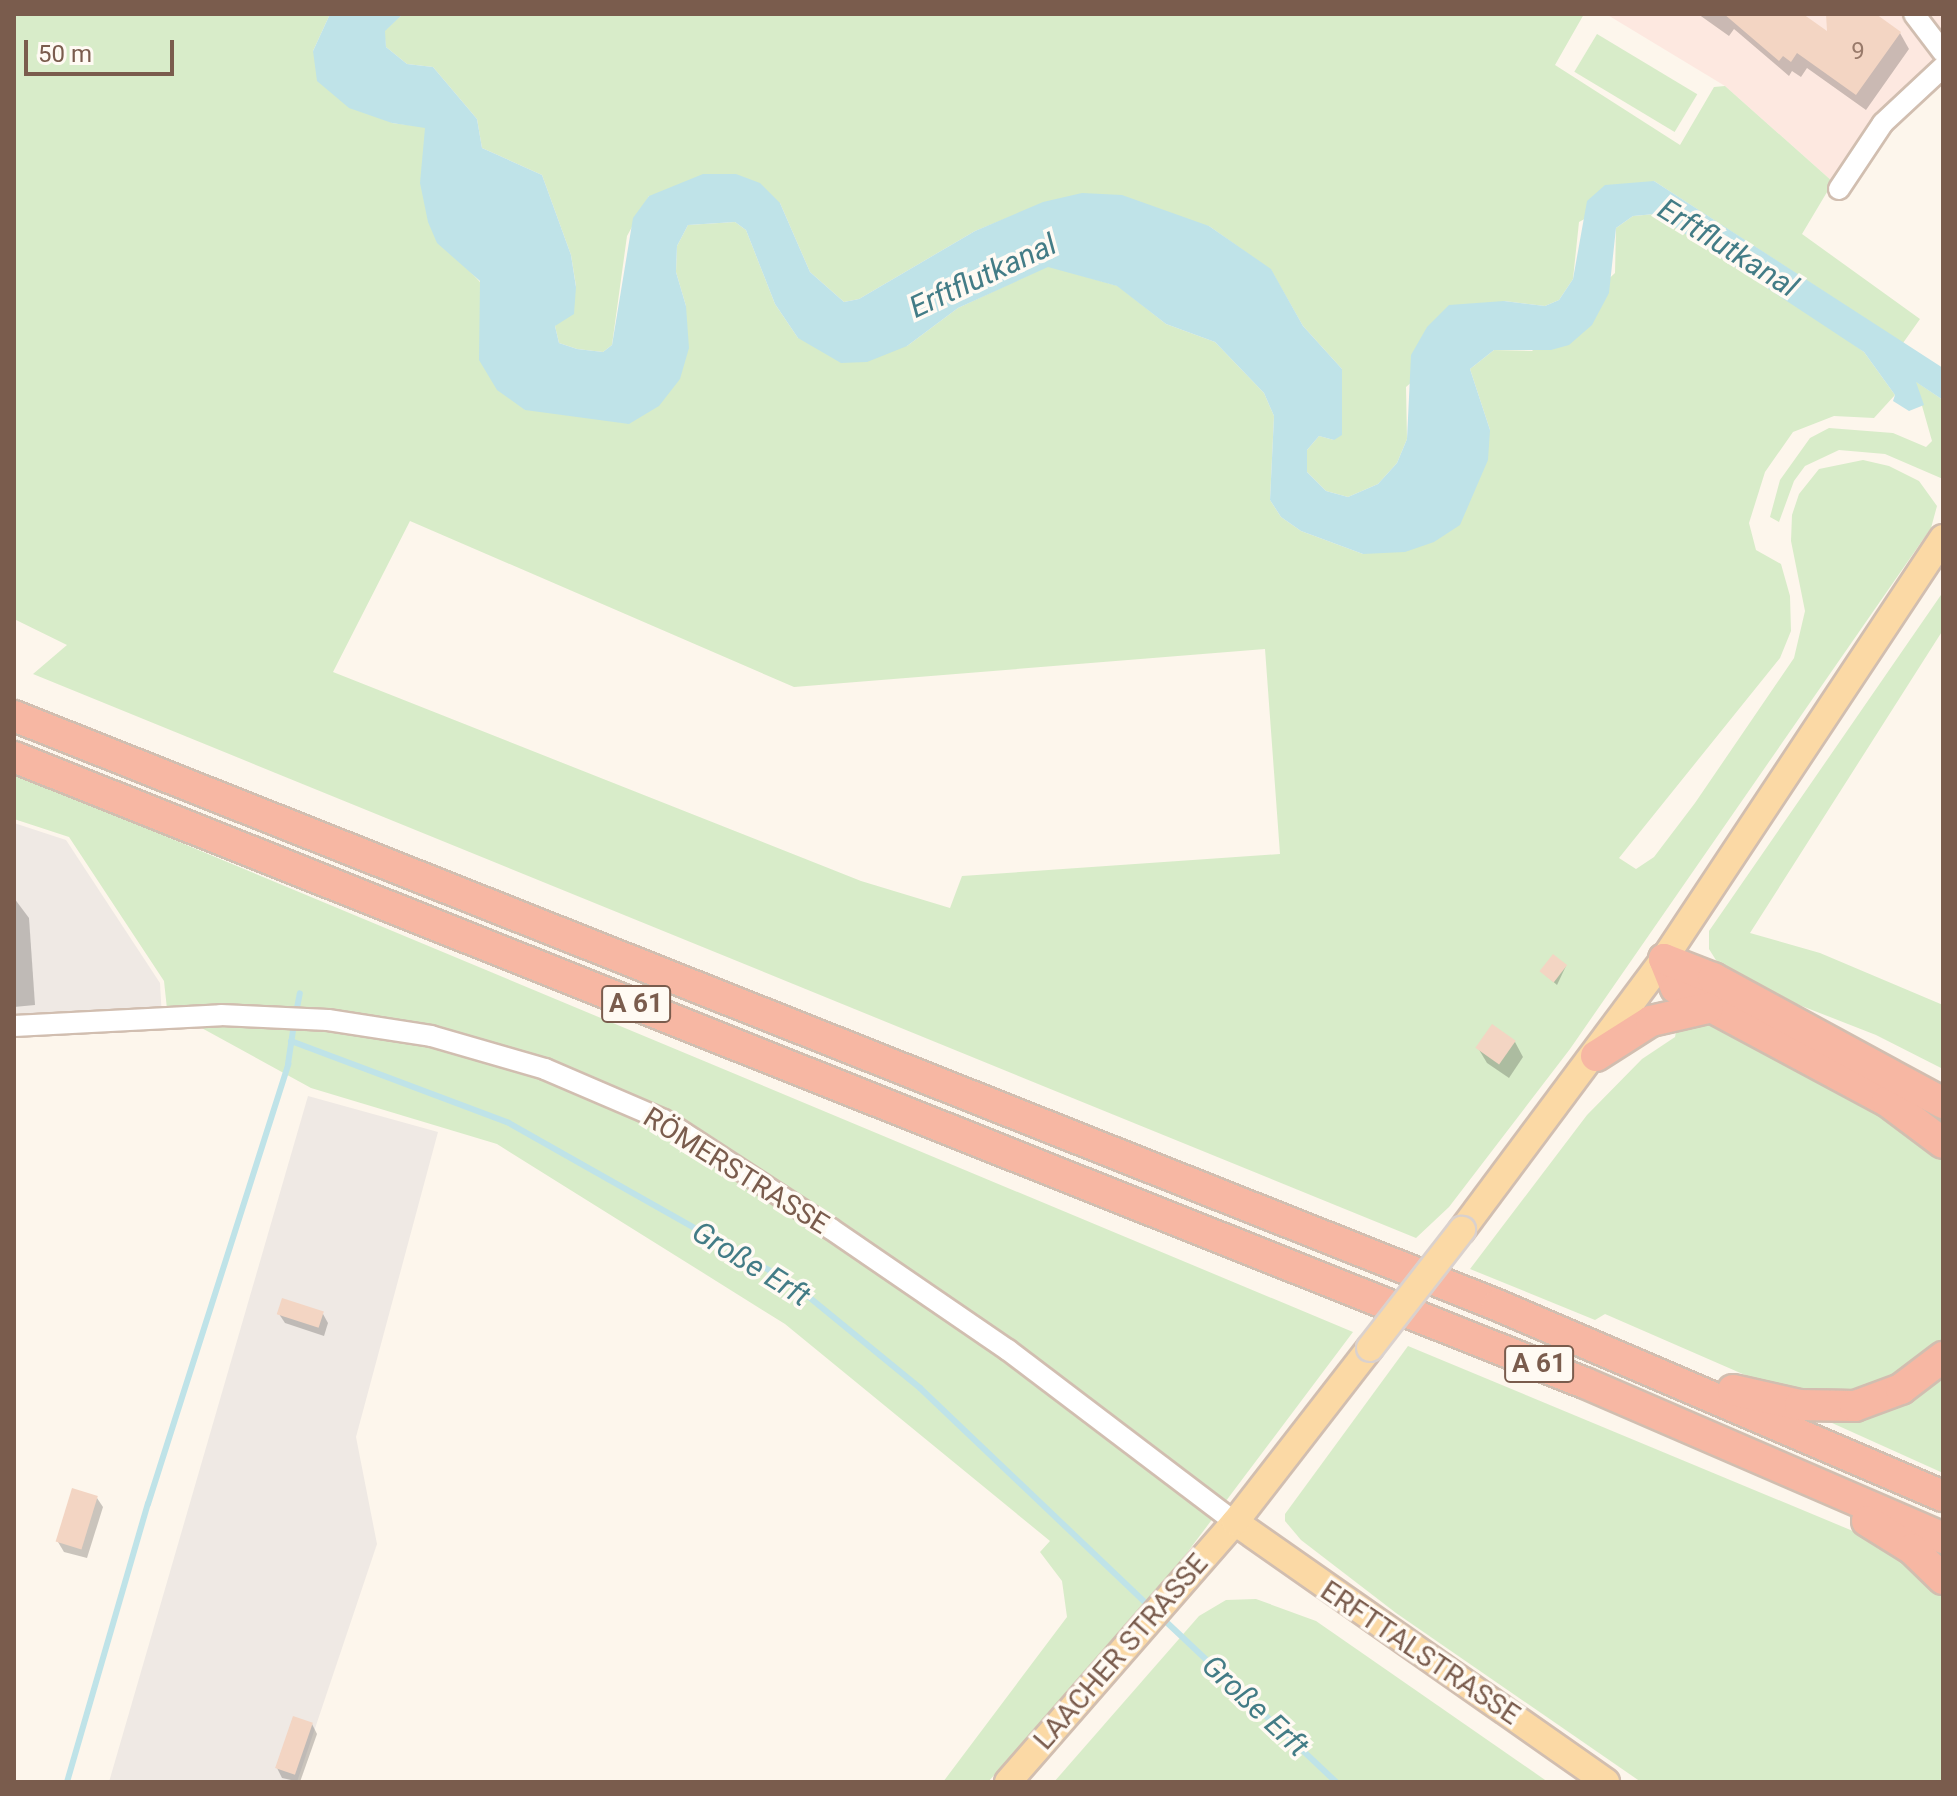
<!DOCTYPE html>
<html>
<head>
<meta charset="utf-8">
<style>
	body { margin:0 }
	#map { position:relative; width:1957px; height:1796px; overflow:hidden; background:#fdf6ec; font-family:Roboto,sans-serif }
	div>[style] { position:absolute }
	.commercial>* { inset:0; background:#fde8e0 }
	.industrial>* { inset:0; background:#efe9e4 }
	.green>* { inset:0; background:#d8ecc9; transform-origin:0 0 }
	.water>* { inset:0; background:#bfe3e8 }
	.shadow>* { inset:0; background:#0003 }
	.stream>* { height:6px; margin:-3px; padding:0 3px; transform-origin:3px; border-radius:3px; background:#bfe3e8 }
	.building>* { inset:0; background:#f3d5c3; transform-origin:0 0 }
	.roads { filter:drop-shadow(2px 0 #d1beb0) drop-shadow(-2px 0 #d1beb0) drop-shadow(0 2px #d1beb0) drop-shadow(0 -2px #d1beb0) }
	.minor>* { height:20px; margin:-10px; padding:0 10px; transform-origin:10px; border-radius:10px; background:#fff }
	.major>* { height:26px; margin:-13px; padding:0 13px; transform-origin:13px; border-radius:13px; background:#fbd9a5 }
	.highway>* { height:30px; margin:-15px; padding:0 15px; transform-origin:15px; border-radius:15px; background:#f7b7a3 }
	.bridges { filter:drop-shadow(2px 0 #dad1cd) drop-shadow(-2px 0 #dad1cd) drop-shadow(0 2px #dad1cd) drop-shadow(0 -2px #dad1cd) }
	.major-bridge>* { height:26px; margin:-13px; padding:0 13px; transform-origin:13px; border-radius:13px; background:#fbd9a5 }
	span { translate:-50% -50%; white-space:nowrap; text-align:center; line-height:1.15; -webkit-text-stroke:7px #fffaf3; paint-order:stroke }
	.number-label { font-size:24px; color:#987a6a }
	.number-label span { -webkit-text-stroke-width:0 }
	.shield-label span { padding:2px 6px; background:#fffaf3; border:2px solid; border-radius:6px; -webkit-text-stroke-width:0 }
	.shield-label { font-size:26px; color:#7a5c4d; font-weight:700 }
	.street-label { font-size:28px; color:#7a5c4d }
	.water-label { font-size:30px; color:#437c86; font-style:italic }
	.frame { position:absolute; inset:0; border:16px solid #7a5c4d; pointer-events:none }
	.scale { position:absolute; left:24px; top:40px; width:150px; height:36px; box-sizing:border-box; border:4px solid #7a5c4d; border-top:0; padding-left:10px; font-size:24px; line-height:28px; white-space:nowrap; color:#7a5c4d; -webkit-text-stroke:6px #fffaf3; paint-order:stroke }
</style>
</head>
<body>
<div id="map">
	<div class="commercial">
		<i style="clip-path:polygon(1606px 14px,1943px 14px,1943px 55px,1833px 182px,1725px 86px)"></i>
	</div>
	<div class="industrial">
		<i style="clip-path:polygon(14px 823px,66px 840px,160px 983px,162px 1018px,14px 1022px)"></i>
		<i style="clip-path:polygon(308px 1096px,438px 1132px,356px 1437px,377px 1544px,297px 1782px,109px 1782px)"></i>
	</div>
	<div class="green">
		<i style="clip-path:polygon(evenodd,14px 14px,330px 14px,313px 51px,392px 123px,425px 127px,461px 262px,480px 282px,481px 317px,525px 410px,686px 306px,676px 272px,677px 246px,688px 225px,735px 222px,746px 230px,775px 304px,798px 338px,907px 346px,958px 308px,1048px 266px,1118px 286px,1166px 324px,1215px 342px,1264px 393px,1274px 416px,1270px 500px,1281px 517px,1301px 531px,1363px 554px,1490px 430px,1470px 369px,1494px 350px,1532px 351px,1615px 273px,1616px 228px,1633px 216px,1655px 214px,1829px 326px,1864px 352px,1895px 395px,1874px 418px,1834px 416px,1793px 432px,1765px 472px,1749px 523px,1756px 550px,1781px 564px,1790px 596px,1791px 631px,1780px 658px,1619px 858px,1636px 869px,1654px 857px,1695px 803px,1794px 658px,1805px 611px,1791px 541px,1792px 515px,1799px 494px,1819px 469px,1863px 460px,1889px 466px,1919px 481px,1937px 506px,1931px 528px,1570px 1049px,1449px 1207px,1416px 1238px,33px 674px,67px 645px,14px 619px,14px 14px,410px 521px,794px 687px,1265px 649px,1280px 854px,962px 876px,950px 908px,861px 881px,333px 672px,410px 521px)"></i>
		<i style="clip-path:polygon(403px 14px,1584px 14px,1555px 65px,1680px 145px,1714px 87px,1725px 86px,1833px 182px,1802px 234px,1920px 319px,1903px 343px,1654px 181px,1579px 222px,1573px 279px,1559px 300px,1545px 306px,1504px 301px,1406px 387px,1407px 439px,1397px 463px,1378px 484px,1348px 497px,1326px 491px,1307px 472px,1307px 450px,1319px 436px,1334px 440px,1342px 369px,1303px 326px,1271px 270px,1209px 226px,1017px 214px,975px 231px,859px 299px,844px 302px,810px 272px,780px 203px,649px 196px,627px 236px,612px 345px,603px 352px,577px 349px,559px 343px,555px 326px,576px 286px,571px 255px,542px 175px,482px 148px,477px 119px,433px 67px,407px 64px,386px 47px,384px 31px)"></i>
		<i style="left:1597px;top:34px;width:117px;height:44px;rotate:31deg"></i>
		<i style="clip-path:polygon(1915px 381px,1943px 400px,1943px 479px,1885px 454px,1839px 450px,1805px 466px,1794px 481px,1779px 522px,1770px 517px,1780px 480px,1810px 438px,1829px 428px,1893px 433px,1926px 447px,1932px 441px)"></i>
		<i style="clip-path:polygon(1943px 592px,1943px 630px,1750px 933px,1820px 953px,1943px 1005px,1943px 1069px,1876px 1035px,1761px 990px,1719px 965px,1709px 949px,1709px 931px)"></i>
		<i style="clip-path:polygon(14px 773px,1353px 1332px,1150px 1602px,988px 1782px,943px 1782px,1067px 1617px,1062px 1581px,1040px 1552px,1050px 1541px,785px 1324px,497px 1144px,311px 1088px,167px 1009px,164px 981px,69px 837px,14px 819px)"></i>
		<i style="clip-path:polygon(1699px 1019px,1885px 1110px,1943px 1156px,1943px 1346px,1926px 1362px,1863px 1394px,1793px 1396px,1605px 1314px,1595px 1320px,1470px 1269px,1587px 1115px,1642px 1059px,1675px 1037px,1678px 1021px)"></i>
		<i style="clip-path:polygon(1408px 1346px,1889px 1546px,1943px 1592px,1943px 1782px,1641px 1782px,1396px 1613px,1301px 1540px,1285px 1521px,1285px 1514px)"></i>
		<i style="clip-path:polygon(1943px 1371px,1943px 1473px,1821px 1418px)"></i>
		<i style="clip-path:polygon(1256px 1599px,1316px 1621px,1548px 1782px,1054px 1782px,1199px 1616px,1226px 1600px)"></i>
	</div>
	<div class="water">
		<i style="clip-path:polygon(330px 14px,403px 14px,385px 31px,386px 47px,407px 64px,433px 67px,477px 119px,482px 148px,542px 175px,571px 255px,576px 287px,574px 314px,555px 326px,559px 343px,577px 349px,603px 352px,612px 345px,633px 218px,649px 196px,703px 174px,736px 174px,760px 183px,780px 203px,810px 272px,844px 302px,859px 299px,975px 231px,1043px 202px,1082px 193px,1122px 195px,1209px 226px,1271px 269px,1303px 326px,1342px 369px,1342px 435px,1334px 440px,1319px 436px,1307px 450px,1307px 472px,1326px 491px,1348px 497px,1378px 484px,1397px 463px,1407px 439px,1411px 355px,1427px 327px,1449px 305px,1504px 301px,1545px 306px,1559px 300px,1573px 279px,1587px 201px,1605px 185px,1654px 181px,1943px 368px,1943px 400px,1916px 382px,1924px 405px,1909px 411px,1893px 401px,1895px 395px,1864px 352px,1655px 214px,1633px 216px,1616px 228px,1609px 293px,1592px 325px,1569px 345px,1551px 350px,1494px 350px,1470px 369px,1490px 430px,1488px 460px,1460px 525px,1434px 542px,1405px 552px,1363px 554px,1301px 531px,1281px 517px,1270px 500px,1274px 416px,1264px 393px,1215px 342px,1166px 324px,1117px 286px,1048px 267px,958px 308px,907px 346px,867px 362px,841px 363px,798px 338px,775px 304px,746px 230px,735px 222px,688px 225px,677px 246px,676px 272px,686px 306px,689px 348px,680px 379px,659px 406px,629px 424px,525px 410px,497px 390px,479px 360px,480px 281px,437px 243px,428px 222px,420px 183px,425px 128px,392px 123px,349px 108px,317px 81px,313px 51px)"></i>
	</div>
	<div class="shadow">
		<i style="clip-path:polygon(1698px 14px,1801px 14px,1829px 35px,1828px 14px,1872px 14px,1900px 33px,1909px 49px,1866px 110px,1807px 68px,1801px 77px,1792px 71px,1789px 76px,1734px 29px,1729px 36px)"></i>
		<i style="clip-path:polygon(14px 898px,29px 918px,35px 1005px,14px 1007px)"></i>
		<i style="clip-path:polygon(1566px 966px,1557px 985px,1542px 972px)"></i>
		<i style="clip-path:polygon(1515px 1042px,1523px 1057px,1509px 1078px,1487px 1063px,1478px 1048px)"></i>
		<i style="clip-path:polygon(279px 1314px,323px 1314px,328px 1323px,324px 1336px,285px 1323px)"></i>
		<i style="clip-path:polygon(97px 1498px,103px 1507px,87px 1558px,64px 1552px,58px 1542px)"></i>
		<i style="clip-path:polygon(312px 1724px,317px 1734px,300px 1782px,282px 1778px,277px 1768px)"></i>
	</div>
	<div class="stream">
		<i style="left:296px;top:1013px;width:20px;rotate:-79deg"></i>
		<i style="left:291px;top:1041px;width:233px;rotate:20.6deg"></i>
		<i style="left:509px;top:1123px;width:326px;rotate:29.5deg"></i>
		<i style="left:793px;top:1284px;width:164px;rotate:39.3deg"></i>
		<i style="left:920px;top:1388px;width:318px;rotate:43.6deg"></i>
		<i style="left:1161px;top:1617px;width:241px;rotate:43.3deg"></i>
		<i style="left:67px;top:1782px;width:290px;rotate:-73.8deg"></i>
		<i style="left:148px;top:1504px;width:462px;rotate:-72.3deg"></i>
		<i style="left:288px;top:1064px;width:40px;rotate:-81.5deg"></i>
	</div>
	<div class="building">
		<i style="clip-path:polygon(1724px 14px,1803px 14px,1827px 31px,1826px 14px,1876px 14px,1901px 32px,1856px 95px,1797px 53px,1791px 62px,1783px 56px,1779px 61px)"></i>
		<i style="left:1553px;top:954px;width:18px;height:22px;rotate:38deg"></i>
		<i style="left:1492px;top:1024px;width:29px;height:29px;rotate:35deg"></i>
		<i style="left:282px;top:1298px;width:44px;height:17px;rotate:18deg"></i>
		<i style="left:72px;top:1488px;width:27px;height:56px;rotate:17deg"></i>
		<i style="left:293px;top:1716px;width:21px;height:55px;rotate:19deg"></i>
	</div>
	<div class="roads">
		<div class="minor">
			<i style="left:1914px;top:14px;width:48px;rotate:52.7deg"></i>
			<i style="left:1839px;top:189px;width:79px;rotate:-56.3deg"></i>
			<i style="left:1883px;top:123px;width:82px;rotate:-43deg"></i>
			<i style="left:14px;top:1026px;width:207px;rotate:-3deg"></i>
			<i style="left:221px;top:1015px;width:107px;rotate:2.7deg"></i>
			<i style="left:328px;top:1020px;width:104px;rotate:8.8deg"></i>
			<i style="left:431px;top:1036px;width:119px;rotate:16.1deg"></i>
			<i style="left:545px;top:1069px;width:129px;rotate:23.2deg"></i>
			<i style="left:664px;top:1120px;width:199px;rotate:33.1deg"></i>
			<i style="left:831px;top:1229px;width:214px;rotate:34.4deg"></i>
			<i style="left:1008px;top:1350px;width:285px;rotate:37.2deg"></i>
		</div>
		<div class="major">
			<i style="left:1462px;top:1230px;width:338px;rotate:-53.3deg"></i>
			<i style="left:1664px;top:959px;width:505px;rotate:-56.47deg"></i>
			<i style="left:1235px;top:1522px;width:453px;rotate:35deg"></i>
			<i style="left:1008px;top:1782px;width:345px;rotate:-48.9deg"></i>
			<i style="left:1235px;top:1522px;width:220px;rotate:-52.2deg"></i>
		</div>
		<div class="highway">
			<i style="left:14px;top:716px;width:1596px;rotate:21.66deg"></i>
			<i style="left:1497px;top:1305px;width:485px;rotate:23.2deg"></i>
			<i style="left:14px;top:757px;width:1691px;rotate:21.73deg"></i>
			<i style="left:1585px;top:1383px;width:390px;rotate:23.4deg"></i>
			<i style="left:1664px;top:959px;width:31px;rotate:68deg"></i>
			<i style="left:1676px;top:988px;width:239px;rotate:28.2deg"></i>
			<i style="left:1887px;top:1101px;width:70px;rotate:36.9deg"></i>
			<i style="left:1664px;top:959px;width:53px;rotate:21.2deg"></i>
			<i style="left:1713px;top:978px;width:262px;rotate:28.5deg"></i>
			<i style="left:1596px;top:1056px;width:65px;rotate:-32.5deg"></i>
			<i style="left:1651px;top:1021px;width:58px;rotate:-12.8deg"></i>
			<i style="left:1733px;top:1390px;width:69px;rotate:12.6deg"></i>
			<i style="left:1800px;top:1405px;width:55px;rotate:1deg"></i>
			<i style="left:1855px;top:1406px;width:49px;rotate:-20.3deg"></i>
			<i style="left:1901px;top:1389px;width:53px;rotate:-37.3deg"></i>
			<i style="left:1867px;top:1521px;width:53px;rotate:31.9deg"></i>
			<i style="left:1912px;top:1549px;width:43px;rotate:44.1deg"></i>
		</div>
	</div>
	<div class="bridges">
		<div class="major-bridge">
			<i style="left:1370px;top:1348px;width:150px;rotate:-52.1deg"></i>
		</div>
	</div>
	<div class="number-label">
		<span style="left:1858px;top:52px">9</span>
	</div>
	<div class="shield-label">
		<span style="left:636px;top:1004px">A 61</span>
		<span style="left:1539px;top:1364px">A 61</span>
	</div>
	<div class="street-label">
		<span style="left:736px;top:1171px;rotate:32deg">RÖMERSTRASSE</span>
		<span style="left:1121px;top:1652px;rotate:-49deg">LAACHER STRASSE</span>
		<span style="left:1420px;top:1653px;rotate:34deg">ERFTTALSTRASSE</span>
	</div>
	<div class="water-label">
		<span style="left:1728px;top:248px;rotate:32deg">Erftflutkanal</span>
		<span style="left:983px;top:276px;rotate:-25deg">Erftflutkanal</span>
		<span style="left:751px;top:1264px;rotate:32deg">Große Erft</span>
		<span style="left:1255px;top:1706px;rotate:43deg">Große Erft</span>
	</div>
	<div class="frame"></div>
	<div class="scale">50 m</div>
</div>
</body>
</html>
